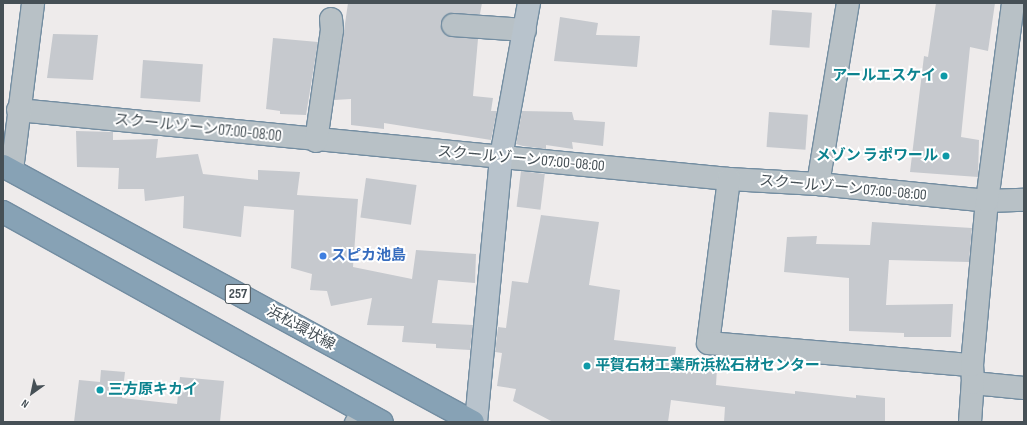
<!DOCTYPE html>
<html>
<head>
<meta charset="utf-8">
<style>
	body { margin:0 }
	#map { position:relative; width:1027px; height:425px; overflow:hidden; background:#eeebeb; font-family:"Sofia Sans Condensed","Noto Sans JP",sans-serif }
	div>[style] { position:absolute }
	.building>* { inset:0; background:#c6c9ce; transform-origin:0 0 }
	.roads { filter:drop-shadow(1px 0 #738da1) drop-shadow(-1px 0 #738da1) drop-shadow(0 1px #738da1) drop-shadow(0 -1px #738da1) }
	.lane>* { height:12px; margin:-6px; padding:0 6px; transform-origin:6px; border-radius:6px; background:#b8c1c6 }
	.street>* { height:22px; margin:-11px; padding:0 11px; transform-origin:11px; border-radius:11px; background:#b8c1c6 }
	.secondary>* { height:22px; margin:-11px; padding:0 11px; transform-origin:11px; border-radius:11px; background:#b8c3cc }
	.highway>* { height:22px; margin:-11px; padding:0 11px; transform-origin:11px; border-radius:11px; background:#87a2b5 }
	.dots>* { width:11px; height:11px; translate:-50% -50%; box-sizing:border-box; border:2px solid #fff; border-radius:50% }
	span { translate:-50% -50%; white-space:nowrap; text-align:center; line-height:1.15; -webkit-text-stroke:4px #fff; paint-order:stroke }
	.shield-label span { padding:1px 3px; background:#fff; border:1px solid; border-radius:3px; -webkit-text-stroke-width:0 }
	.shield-label { font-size:14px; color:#465056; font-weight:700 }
	.culture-label { font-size:15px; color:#0d838f; font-weight:700 }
	.right { translate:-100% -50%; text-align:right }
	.left { translate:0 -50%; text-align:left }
	.street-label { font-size:15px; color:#465056 }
	.shop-label { font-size:15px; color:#366cbe; font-weight:700 }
	.frame { position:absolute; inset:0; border:4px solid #465056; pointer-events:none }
	.north { position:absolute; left:12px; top:373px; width:40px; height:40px; -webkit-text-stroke:3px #fff; paint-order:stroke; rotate:213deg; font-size:11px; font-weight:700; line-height:16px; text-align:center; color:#465056 }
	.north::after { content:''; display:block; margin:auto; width:14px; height:18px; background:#465056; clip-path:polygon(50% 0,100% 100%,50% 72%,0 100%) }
</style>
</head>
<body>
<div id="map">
	<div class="building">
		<i style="clip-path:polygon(348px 3px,482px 3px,480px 14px,448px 14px,441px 25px,446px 36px,478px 39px,473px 96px,493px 98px,491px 111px,497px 111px,491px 140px,384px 123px,384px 129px,351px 125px,351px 99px,334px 100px)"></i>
		<i style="clip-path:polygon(936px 3px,995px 3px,988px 51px,970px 47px,961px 137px,979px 140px,978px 177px,910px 172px,924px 56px,928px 57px)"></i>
		<i style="left:772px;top:10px;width:40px;height:35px;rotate:4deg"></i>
		<i style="clip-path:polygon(560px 17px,598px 23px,596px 35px,640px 36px,637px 67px,554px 61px)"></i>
		<i style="clip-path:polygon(53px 34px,98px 35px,93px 80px,47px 78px)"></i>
		<i style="clip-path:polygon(273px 38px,318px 42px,306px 115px,280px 114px,280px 111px,266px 109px)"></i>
		<i style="left:143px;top:60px;width:60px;height:38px;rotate:4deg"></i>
		<i style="clip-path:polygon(522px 111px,572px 112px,574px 120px,605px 122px,603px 146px,572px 142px,573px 149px,546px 145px,546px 149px,523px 146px,516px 144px)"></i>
		<i style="left:769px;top:112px;width:39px;height:35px;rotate:4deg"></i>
		<i style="clip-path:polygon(76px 131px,113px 132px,113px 140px,158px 139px,156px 158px,198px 154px,203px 174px,258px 180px,258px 170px,300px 172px,297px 195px,358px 199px,353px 267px,412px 279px,416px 250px,476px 254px,475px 283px,438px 280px,432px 323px,473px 325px,470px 350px,436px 348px,436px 344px,402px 342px,404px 326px,367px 325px,372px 298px,331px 306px,327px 291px,310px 290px,312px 274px,291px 268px,294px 210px,244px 206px,241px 237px,183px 228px,184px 196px,145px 201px,144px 189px,118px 189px,119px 168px,77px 167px)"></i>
		<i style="left:521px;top:171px;width:24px;height:36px;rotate:7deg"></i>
		<i style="left:366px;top:178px;width:51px;height:40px;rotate:8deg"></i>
		<i style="clip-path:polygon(541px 215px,599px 222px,589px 285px,620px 290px,614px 340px,676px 347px,674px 365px,717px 369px,716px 385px,795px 394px,795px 391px,856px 398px,856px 395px,885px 398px,885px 422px,724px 422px,725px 407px,671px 400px,668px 422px,553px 422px,513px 401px,516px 389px,497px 386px,502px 353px,495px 352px,498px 327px,506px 328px,512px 281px,528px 283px)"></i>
		<i style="clip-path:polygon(872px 222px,972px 228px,969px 262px,889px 260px,886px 305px,953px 304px,951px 337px,904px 337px,904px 333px,849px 331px,849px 278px,784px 272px,787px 237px,817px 236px,816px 244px,870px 245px)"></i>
		<i style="clip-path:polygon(101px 370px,125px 372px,122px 398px,177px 404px,180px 377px,224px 381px,220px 422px,74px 422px,79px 380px,100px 382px)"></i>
	</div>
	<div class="roads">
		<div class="lane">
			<i style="left:351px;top:422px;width:15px;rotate:-62deg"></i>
		</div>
		<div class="street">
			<i style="left:453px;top:25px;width:72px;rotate:4deg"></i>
			<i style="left:18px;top:110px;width:714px;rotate:5.54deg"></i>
			<i style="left:729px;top:179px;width:89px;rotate:3.2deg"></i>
			<i style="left:818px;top:184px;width:170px;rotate:5.7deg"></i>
			<i style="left:987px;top:201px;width:37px;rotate:-2deg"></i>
			<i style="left:316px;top:141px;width:112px;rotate:-81.8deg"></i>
			<i style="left:332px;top:30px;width:11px;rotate:-95deg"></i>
			<i style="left:12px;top:170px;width:168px;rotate:-82.8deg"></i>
			<i style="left:729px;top:179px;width:165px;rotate:97.3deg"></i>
			<i style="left:708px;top:343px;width:265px;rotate:4.8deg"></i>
			<i style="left:818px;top:184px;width:183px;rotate:-80.6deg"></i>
			<i style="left:973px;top:383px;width:51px;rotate:5.6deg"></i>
			<i style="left:970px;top:422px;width:39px;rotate:-86deg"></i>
			<i style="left:973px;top:383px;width:18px;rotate:-93deg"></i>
			<i style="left:972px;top:365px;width:165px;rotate:-84.8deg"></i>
			<i style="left:987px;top:201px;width:200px;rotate:-82.5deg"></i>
		</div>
		<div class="secondary">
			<i style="left:476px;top:422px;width:266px;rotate:-84.6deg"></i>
			<i style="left:501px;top:157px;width:157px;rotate:-79.7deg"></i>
		</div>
		<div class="highway">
			<i style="left:3px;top:166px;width:535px;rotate:28.58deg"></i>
			<i style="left:3px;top:212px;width:433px;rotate:29deg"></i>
		</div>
	</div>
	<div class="dots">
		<i style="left:944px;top:76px;background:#0f9aa8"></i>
		<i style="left:946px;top:156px;background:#0f9aa8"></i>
		<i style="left:323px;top:256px;background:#3f7fe0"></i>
		<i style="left:587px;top:366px;background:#0f9aa8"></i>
		<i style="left:100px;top:390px;background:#0f9aa8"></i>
	</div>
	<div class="shield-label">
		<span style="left:238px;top:294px">257</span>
	</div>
	<div class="culture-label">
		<span class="right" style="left:936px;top:76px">アールエスケイ</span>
		<span class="right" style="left:938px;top:156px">メゾン ラポワール</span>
		<span class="left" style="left:595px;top:366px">平賀石材工業所浜松石材センター</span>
		<span class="left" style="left:108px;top:390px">三方原キカイ</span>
	</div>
	<div class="street-label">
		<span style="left:198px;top:128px;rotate:6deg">スクールゾーン07:00-08:00</span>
		<span style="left:521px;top:159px;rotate:5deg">スクールゾーン07:00-08:00</span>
		<span style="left:843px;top:188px;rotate:5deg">スクールゾーン07:00-08:00</span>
		<span style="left:301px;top:328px;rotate:29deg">浜松環状線</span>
	</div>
	<div class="shop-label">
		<span class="left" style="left:331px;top:256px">スピカ池島</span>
	</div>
	<div class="frame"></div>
	<div class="north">N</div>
</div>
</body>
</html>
